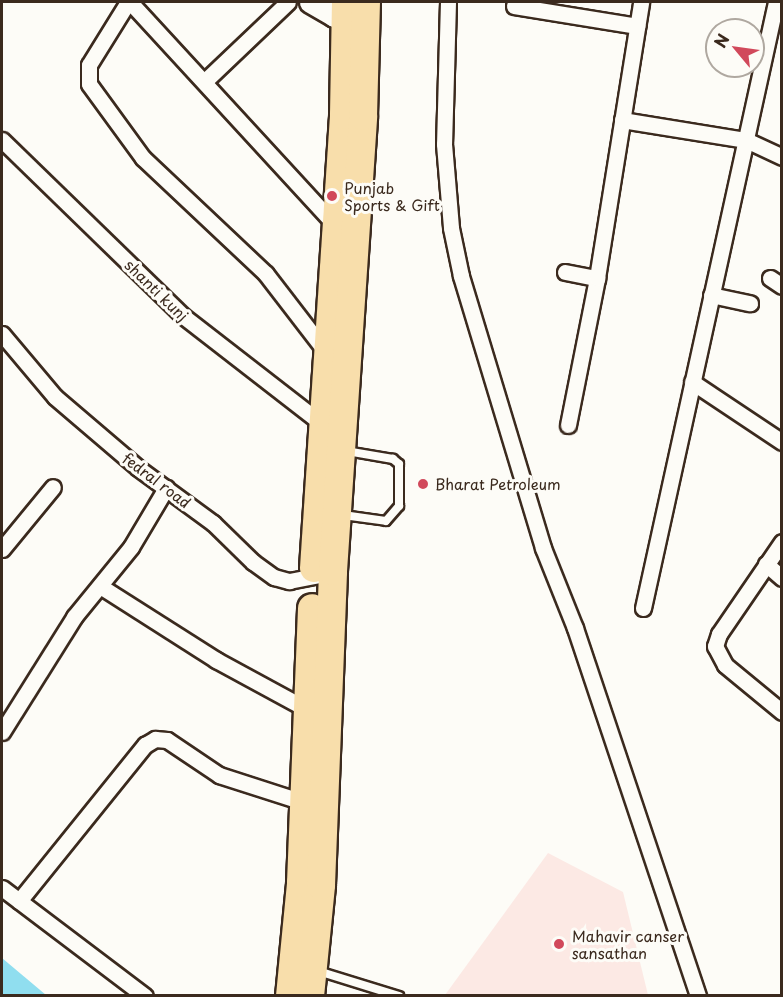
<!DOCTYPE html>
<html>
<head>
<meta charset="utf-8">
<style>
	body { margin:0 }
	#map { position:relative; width:783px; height:997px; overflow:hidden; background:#fdfcf7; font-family:"Playpen Sans",sans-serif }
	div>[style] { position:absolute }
	.built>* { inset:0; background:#fce9e4 }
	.water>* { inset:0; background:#90deef }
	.roads { filter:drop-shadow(2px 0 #3b2a1e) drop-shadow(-2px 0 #3b2a1e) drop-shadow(0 2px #3b2a1e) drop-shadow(0 -2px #3b2a1e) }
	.lane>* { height:8px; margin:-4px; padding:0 4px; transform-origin:4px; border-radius:4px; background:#fdfcf7 }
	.street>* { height:15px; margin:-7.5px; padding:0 7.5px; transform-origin:7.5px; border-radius:7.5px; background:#fdfcf7 }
	.secondary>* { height:21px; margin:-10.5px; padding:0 10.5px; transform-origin:10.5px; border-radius:10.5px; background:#fdfcf7 }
	.highway>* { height:28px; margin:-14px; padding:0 14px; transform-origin:14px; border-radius:14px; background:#f8deab }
	.dots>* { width:16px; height:16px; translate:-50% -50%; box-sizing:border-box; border:3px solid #fdfcf7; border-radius:50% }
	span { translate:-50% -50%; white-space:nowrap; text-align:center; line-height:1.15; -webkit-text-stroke:6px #fdfcf7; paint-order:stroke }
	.poi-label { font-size:15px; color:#3b2a1e }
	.left { translate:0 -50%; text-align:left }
	.street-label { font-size:15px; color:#3b2a1e }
	.frame { position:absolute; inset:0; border:3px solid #3b2a1e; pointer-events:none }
	.north { position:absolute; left:705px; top:18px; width:60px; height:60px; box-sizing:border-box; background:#fdfcf7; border:2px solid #afa8a0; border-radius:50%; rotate:299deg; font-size:16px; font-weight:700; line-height:24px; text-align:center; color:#3b2a1e }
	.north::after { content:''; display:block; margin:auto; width:21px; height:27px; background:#d1495b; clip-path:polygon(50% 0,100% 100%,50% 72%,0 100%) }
</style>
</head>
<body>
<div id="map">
	<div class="built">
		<i style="clip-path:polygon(548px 853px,623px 892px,648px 995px,445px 995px)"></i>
	</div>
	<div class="water">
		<i style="clip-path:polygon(2px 958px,46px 995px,2px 995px)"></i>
	</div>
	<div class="roads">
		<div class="lane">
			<i style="left:343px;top:515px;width:43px;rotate:7.9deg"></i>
			<i style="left:386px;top:521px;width:20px;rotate:-49deg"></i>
			<i style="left:399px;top:506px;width:42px;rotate:-90deg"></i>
			<i style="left:399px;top:464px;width:8px;rotate:-140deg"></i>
			<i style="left:393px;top:459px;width:48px;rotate:-170.3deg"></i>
			<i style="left:318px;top:971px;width:85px;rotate:17.2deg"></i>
		</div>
		<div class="street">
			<i style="left:128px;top:2px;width:74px;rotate:121.8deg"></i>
			<i style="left:89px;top:65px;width:19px;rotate:90deg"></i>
			<i style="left:89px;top:84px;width:92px;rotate:53.9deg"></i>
			<i style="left:143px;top:158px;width:169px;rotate:43.3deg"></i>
			<i style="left:266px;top:274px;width:98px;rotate:52.4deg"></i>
			<i style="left:130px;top:2px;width:303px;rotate:47.4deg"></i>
			<i style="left:448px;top:2px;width:142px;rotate:91.6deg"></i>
			<i style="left:444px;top:144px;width:84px;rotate:85.2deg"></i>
			<i style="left:451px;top:228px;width:49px;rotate:78.2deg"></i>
			<i style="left:461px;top:276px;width:284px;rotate:73.2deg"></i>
			<i style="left:543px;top:548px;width:86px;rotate:68.2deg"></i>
			<i style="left:575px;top:628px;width:388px;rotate:71.5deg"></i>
			<i style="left:514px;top:6px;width:125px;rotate:9.2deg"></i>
			<i style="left:206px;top:80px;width:113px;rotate:-43.6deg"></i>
			<i style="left:622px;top:120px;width:126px;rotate:9.2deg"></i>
			<i style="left:746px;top:140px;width:40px;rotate:25deg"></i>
			<i style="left:2px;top:140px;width:252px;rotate:44.2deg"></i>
			<i style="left:183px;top:316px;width:180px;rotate:37.8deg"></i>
			<i style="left:565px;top:272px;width:33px;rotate:11deg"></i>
			<i style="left:770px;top:278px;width:14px;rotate:34deg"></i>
			<i style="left:711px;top:295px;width:40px;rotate:12deg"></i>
			<i style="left:2px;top:334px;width:82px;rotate:49.9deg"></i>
			<i style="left:55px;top:397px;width:109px;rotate:40.5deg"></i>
			<i style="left:138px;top:468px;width:93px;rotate:36.3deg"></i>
			<i style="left:213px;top:523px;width:56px;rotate:44.3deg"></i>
			<i style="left:253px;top:562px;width:26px;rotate:36deg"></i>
			<i style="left:274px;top:577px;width:16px;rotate:15deg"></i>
			<i style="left:289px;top:581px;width:38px;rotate:-11deg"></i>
			<i style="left:692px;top:382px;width:108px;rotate:33.7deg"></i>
			<i style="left:568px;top:425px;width:150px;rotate:-78.8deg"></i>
			<i style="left:597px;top:278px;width:279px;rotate:-80.9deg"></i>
			<i style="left:782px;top:542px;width:112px;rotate:124.4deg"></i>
			<i style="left:719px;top:634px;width:13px;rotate:108deg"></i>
			<i style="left:715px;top:646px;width:21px;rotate:62deg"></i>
			<i style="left:725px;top:665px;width:74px;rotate:39.5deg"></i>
			<i style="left:2px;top:549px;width:80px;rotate:-50.6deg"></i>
			<i style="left:766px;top:564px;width:21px;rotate:41deg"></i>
			<i style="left:100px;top:586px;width:138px;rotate:32.5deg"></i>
			<i style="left:216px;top:660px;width:105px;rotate:28.5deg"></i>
			<i style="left:643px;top:608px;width:620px;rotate:-77.62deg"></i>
			<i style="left:2px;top:732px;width:136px;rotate:-57.9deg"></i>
			<i style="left:74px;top:617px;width:90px;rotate:-50.8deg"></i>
			<i style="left:131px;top:547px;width:69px;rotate:-59.3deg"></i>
			<i style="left:2px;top:888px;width:179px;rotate:37.1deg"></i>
			<i style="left:19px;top:901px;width:201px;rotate:-51.1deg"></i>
			<i style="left:145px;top:745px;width:12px;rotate:-31deg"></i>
			<i style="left:155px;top:739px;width:12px;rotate:5deg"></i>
			<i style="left:167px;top:740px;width:63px;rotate:33.9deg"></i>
			<i style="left:219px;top:775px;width:91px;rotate:17.8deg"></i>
		</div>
		<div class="secondary">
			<i style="left:310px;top:2px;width:28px;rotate:30deg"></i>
			<i style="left:334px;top:16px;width:25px"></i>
		</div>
		<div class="highway">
			<i style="left:314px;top:568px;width:454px;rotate:-86.2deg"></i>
			<i style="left:344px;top:115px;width:113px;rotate:-89deg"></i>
			<i style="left:290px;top:996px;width:114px;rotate:-84.4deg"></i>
			<i style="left:301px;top:883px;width:275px;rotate:-87.7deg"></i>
			<i style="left:310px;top:996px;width:112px;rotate:-84.3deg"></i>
			<i style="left:321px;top:885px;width:314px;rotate:-87.8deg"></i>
			<i style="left:333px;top:571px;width:456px;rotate:-86.2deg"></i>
			<i style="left:363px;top:116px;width:114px;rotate:-88.5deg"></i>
		</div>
	</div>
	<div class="dots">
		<i style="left:332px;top:196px;background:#d1495b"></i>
		<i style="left:423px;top:484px;background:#d1495b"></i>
		<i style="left:559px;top:944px;background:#d1495b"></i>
	</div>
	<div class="poi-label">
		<span class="left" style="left:344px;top:196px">Punjab<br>Sports &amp; Gift</span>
		<span class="left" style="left:435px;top:484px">Bharat Petroleum</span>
		<span class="left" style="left:572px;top:944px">Mahavir canser<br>sansathan</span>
	</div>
	<div class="street-label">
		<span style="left:157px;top:290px;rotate:44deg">shanti kunj</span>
		<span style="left:157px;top:480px;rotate:37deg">fedral road</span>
	</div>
	<div class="frame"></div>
	<div class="north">N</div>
</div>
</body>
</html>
